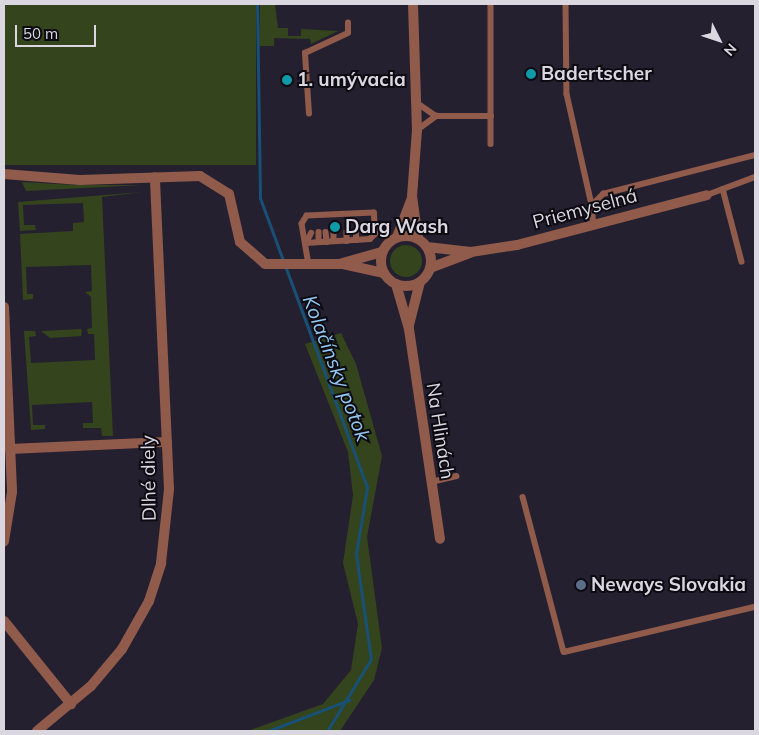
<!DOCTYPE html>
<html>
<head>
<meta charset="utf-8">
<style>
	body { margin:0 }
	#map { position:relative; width:759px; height:735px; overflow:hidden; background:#25202f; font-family:Mulish,sans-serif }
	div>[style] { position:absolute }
	.green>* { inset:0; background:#34441c; transform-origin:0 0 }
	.round { border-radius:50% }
	.stream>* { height:3px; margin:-1.5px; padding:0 1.5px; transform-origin:1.5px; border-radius:1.5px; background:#185076 }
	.service>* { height:5.5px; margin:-2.75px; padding:0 2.75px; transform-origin:2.75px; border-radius:2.75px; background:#915b4c }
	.minor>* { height:10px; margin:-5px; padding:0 5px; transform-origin:5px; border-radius:5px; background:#915b4c }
	.minor>.ring { margin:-5px; padding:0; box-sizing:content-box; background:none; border:10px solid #915b4c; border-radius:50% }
	.dots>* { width:14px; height:14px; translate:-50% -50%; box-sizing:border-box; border:2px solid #0d0b12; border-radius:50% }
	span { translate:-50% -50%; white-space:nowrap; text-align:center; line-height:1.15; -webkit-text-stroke:4px #0d0b12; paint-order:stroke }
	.poi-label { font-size:19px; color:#dad7e1; font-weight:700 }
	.left { translate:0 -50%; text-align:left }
	.street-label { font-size:19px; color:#dad7e1 }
	.water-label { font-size:20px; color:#93c8f2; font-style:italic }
	.frame { position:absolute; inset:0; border:5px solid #dad7e1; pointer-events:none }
	.north { position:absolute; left:694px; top:15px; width:50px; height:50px; -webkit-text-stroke:4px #0d0b12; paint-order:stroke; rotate:131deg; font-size:14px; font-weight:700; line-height:20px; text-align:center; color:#dad7e1 }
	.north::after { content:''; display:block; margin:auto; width:18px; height:22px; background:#dad7e1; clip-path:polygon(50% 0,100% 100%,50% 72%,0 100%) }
	.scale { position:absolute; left:15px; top:25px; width:81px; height:22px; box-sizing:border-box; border:2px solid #dad7e1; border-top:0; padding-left:6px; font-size:15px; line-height:18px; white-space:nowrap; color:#dad7e1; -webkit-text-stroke:4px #0d0b12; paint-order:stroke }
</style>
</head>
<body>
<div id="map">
	<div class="green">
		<i style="left:4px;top:4px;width:252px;height:161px"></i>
		<i style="clip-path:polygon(260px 4px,275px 4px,278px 28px,288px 28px,288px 36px,301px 36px,301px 29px,338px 31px,311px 44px,310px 39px,274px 38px,274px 46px,259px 46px)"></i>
		<i style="clip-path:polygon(22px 182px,75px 185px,142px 185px,26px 191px)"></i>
		<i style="clip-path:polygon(143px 192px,102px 197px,113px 436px,102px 436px,101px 428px,83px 428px,83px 423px,93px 423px,92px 402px,32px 405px,33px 425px,45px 425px,45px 429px,31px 430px,24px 331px,35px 331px,36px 336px,29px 337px,31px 363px,95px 360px,94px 334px,88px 334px,87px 329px,92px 328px,91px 297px,85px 292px,92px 291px,91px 265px,26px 267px,27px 294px,33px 294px,33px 299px,23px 300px,20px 234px,73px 231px,73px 223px,84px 222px,83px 203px,23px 205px,24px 225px,35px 225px,36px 230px,20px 231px,18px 202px)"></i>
		<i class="round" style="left:390px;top:245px;width:32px;height:32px"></i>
		<i style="clip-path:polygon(41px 331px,81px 329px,82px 331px,81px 336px,50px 338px)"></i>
		<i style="clip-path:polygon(341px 333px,356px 364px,382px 456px,367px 537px,382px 648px,374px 680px,340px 731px,248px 731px,323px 704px,351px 670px,358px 624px,343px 563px,353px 495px,348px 452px,305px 344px)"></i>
	</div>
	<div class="stream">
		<i style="left:257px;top:4px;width:194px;rotate:89.1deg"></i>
		<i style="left:260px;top:198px;width:309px;rotate:69.7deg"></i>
		<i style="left:367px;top:488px;width:67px;rotate:99.5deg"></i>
		<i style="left:356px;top:554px;width:106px;rotate:81.9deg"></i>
		<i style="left:371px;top:659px;width:84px;rotate:121.4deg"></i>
		<i style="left:268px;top:731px;width:87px;rotate:-20.9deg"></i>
	</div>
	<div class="service">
		<i style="left:491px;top:4px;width:140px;rotate:90deg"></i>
		<i style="left:566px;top:4px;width:90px;rotate:89.4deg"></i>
		<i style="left:567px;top:94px;width:114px;rotate:77.3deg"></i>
		<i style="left:416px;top:102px;width:24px;rotate:35deg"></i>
		<i style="left:436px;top:116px;width:55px"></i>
		<i style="left:309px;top:114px;width:61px;rotate:-93.8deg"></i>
		<i style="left:305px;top:53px;width:47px;rotate:-24.9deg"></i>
		<i style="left:348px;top:33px;width:10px;rotate:-90deg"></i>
		<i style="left:417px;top:130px;width:24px;rotate:-36deg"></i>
		<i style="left:723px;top:189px;width:75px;rotate:75.4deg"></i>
		<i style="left:707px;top:195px;width:51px;rotate:-20.6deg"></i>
		<i style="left:593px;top:225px;width:20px;rotate:-93deg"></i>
		<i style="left:592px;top:205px;width:16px;rotate:-45deg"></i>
		<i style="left:603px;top:194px;width:157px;rotate:-14.4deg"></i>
		<i style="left:356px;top:231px;width:9px;rotate:84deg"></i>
		<i style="left:319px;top:232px;width:10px;rotate:90deg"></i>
		<i style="left:326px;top:232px;width:10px;rotate:84deg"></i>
		<i style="left:334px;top:232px;width:9px;rotate:90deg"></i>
		<i style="left:347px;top:232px;width:9px;rotate:90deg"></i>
		<i style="left:306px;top:243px;width:64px;rotate:-3.6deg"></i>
		<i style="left:370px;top:239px;width:7px;rotate:-45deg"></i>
		<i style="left:375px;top:234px;width:21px;rotate:-93deg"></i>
		<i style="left:374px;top:213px;width:67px;rotate:177.4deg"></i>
		<i style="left:307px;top:216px;width:9px;rotate:122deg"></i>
		<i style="left:302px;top:224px;width:42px;rotate:80.3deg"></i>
		<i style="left:306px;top:243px;width:11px;rotate:-63deg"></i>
		<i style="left:431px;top:482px;width:26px;rotate:-13deg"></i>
		<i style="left:523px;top:497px;width:160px;rotate:75.2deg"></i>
		<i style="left:564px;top:652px;width:196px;rotate:-13.3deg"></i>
	</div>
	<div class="minor">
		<i style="left:413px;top:4px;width:126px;rotate:88.2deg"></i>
		<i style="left:417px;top:130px;width:66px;rotate:94.3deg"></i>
		<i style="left:412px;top:196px;width:43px;rotate:82.1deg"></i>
		<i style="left:4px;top:174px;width:76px;rotate:4.5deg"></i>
		<i style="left:80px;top:180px;width:120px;rotate:-1.9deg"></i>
		<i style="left:200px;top:176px;width:34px;rotate:32deg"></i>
		<i style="left:229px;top:194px;width:49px;rotate:77.1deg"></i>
		<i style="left:240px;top:242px;width:33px;rotate:41deg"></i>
		<i style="left:265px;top:264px;width:74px"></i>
		<i style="left:339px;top:264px;width:45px;rotate:-15.6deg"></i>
		<i class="ring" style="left:381px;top:236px;width:40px;height:40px"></i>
		<i style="left:397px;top:237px;width:40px;rotate:-69deg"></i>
		<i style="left:427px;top:247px;width:44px;rotate:6.5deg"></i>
		<i style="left:471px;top:252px;width:47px;rotate:-8.7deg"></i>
		<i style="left:517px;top:245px;width:196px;rotate:-14.7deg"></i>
		<i style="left:343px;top:264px;width:42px;rotate:12.4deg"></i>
		<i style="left:430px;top:268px;width:43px;rotate:-20.6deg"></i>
		<i style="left:396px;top:284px;width:47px;rotate:73.9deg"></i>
		<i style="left:409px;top:329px;width:212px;rotate:81.6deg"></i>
		<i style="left:4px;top:307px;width:185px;rotate:87.5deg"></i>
		<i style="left:12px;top:492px;width:50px;rotate:99.3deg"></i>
		<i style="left:409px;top:325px;width:44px;rotate:-75.7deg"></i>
		<i style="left:10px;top:449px;width:157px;rotate:-2.6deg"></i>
		<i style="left:4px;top:621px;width:107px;rotate:51.1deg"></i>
		<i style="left:37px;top:731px;width:70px;rotate:-39.8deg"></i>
		<i style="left:91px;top:686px;width:48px;rotate:-50deg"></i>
		<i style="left:122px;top:649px;width:55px;rotate:-60.6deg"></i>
		<i style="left:149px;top:601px;width:40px;rotate:-72deg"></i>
		<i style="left:161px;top:563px;width:74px;rotate:-83.8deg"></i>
		<i style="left:169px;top:489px;width:312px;rotate:-92.6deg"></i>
	</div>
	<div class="dots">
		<i style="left:531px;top:74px;background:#0f9aa8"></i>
		<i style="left:287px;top:80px;background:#0f9aa8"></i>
		<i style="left:335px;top:227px;background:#0f9aa8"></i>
		<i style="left:581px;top:585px;background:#5c6f8a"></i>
	</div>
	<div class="poi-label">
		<span class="left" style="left:541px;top:74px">Badertscher</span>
		<span class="left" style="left:297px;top:80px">1. umývacia</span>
		<span class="left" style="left:345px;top:227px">Darg Wash</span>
		<span class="left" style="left:591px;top:585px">Neways Slovakia</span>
	</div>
	<div class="street-label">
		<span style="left:585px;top:209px;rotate:-15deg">Priemyselná</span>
		<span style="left:440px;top:431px;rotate:81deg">Na Hlinách</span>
		<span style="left:149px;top:478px;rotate:-91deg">Dlhé diely</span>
	</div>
	<div class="water-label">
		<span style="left:337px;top:368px;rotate:69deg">Kolačínsky potok</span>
	</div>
	<div class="frame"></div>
	<div class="north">N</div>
	<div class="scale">50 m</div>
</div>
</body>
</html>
